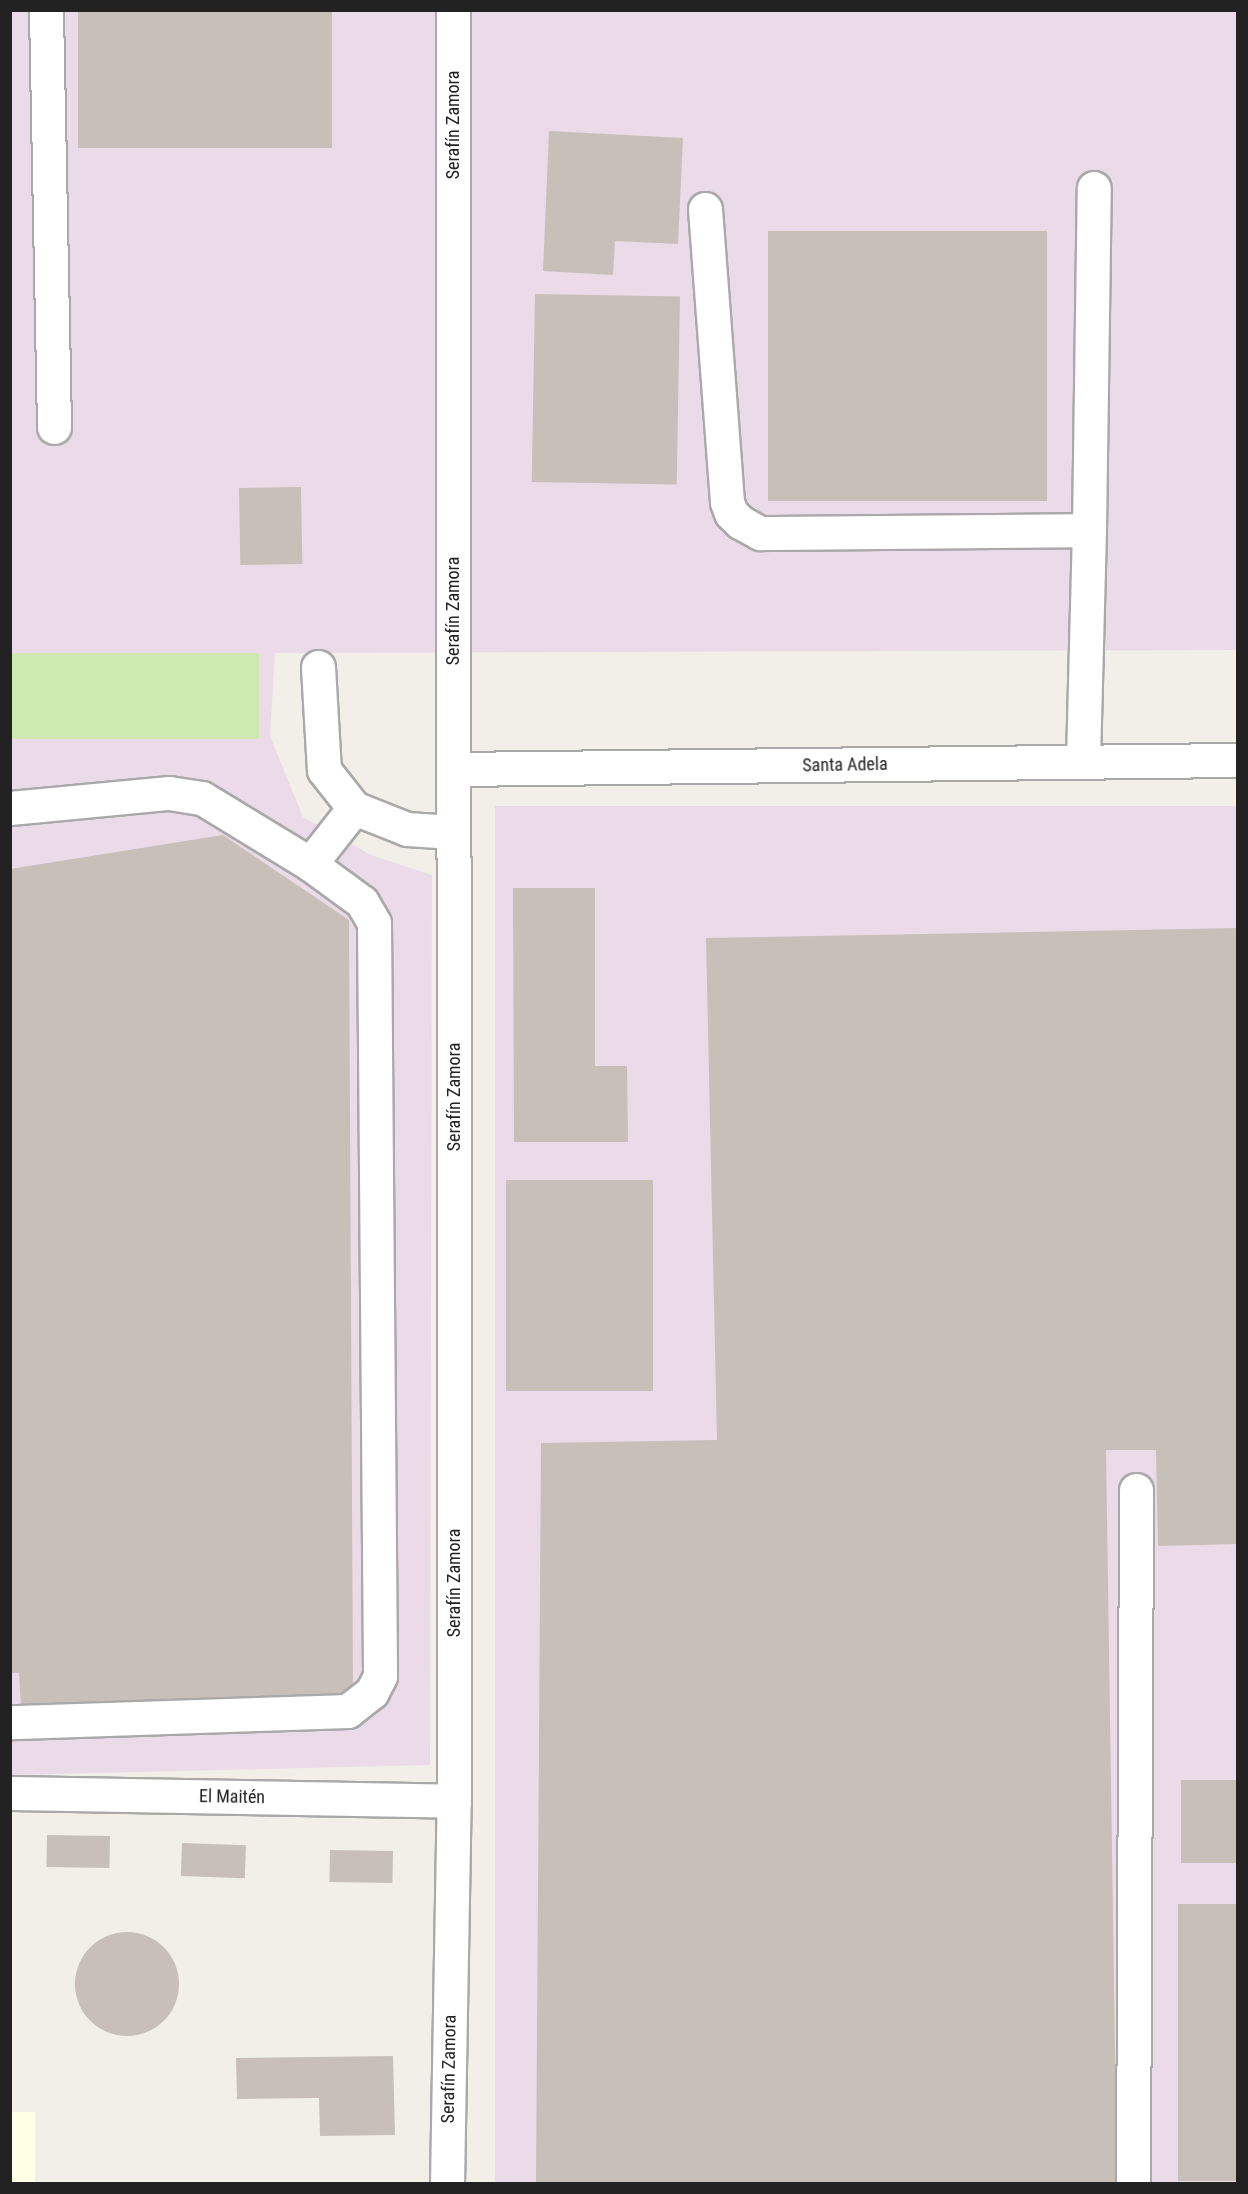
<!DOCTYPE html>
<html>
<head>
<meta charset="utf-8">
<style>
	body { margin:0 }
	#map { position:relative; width:1248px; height:2194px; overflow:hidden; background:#f2efe9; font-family:"Roboto Condensed",sans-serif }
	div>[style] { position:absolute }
	.industrial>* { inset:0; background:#ebdbe8; transform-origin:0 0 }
	.education>* { inset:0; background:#ffffe5; transform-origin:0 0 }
	.grass>* { inset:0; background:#cdebb0; transform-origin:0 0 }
	.building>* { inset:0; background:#c7bfb8; transform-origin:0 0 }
	.round { border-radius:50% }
	.roads { filter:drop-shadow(2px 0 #a9a9a9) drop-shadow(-2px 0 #a9a9a9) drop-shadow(0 2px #a9a9a9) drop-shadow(0 -2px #a9a9a9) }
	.minor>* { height:33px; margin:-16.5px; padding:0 16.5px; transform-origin:16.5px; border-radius:16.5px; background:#fff }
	span { translate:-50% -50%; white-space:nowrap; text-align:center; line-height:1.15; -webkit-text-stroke:4.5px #fff; paint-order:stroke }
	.street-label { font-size:18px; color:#222 }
	.frame { position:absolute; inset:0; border:12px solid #222; pointer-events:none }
</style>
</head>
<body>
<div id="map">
	<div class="industrial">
		<i style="clip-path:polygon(10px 11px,1237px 11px,1237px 650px,275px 653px,270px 736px,303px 817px,371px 855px,432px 875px,430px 1765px,11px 1775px)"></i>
		<i style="left:1237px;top:806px;width:1377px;height:742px;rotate:90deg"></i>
	</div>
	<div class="education">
		<i style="left:11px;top:2112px;width:24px;height:71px"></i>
	</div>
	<div class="grass">
		<i style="left:11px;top:653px;width:248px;height:86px"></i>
	</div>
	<div class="building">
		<i style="left:78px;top:10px;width:254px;height:138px"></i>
		<i style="clip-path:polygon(549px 131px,683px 138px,678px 244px,615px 241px,613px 275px,543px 271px)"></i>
		<i style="left:1047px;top:231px;width:270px;height:279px;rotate:90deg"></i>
		<i style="left:535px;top:294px;width:145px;height:188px;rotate:1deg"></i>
		<i style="left:301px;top:487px;width:77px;height:62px;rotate:89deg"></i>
		<i style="clip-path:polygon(223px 835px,349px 920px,353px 1694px,21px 1707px,19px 1673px,10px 1673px,10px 869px)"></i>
		<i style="clip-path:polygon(513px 888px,595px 888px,595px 1066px,627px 1066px,628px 1142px,514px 1142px)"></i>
		<i style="clip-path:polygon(1238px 928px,1238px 1544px,1158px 1546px,1156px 1450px,1106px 1450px,1117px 2184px,536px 2184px,541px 1443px,717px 1440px,706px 938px)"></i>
		<i style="left:506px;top:1180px;width:147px;height:211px"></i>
		<i style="left:1181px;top:1780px;width:57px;height:83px"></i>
		<i style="left:47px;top:1835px;width:63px;height:32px;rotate:1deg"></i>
		<i style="left:182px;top:1843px;width:64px;height:33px;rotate:2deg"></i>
		<i style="left:330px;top:1850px;width:63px;height:32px;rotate:1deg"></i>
		<i style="left:1178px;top:1904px;width:60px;height:277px"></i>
		<i class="round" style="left:75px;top:1932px;width:104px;height:104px"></i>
		<i style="clip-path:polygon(393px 2056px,395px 2135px,320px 2136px,319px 2098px,237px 2099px,236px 2058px)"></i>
	</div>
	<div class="roads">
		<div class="minor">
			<i style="left:46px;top:10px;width:417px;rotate:88.9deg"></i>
			<i style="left:705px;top:209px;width:294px;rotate:85.7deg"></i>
			<i style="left:727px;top:502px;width:12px;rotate:70deg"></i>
			<i style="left:731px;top:513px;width:13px;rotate:45deg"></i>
			<i style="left:740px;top:522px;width:23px;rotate:29deg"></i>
			<i style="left:760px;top:533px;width:329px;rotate:-0.5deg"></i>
			<i style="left:1089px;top:530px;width:232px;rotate:91.5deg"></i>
			<i style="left:1089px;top:530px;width:342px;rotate:-89.2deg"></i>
			<i style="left:318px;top:667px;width:103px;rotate:86.7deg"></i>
			<i style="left:324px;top:770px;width:48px;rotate:51.7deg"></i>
			<i style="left:354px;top:808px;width:57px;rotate:21.6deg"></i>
			<i style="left:407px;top:829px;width:46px;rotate:3.7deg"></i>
			<i style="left:453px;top:769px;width:785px;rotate:-0.66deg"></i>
			<i style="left:10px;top:808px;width:160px;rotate:-5.4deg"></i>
			<i style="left:169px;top:793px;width:33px;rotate:9deg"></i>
			<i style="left:202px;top:798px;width:127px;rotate:31.4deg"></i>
			<i style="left:310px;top:864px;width:64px;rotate:36.2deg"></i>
			<i style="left:362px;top:902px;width:24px;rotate:60deg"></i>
			<i style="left:374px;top:923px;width:753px;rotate:89.54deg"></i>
			<i style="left:380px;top:1676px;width:18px;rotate:117deg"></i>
			<i style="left:372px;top:1692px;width:31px;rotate:142deg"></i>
			<i style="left:348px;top:1711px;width:338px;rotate:178.1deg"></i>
			<i style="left:310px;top:864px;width:71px;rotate:-51.8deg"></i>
			<i style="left:10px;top:1793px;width:444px;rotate:1deg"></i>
			<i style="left:447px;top:2184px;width:383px;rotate:-89deg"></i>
			<i style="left:454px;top:1801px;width:1791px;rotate:-90.03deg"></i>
			<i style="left:1133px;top:2184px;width:694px;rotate:-89.75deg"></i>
		</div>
	</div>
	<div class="street-label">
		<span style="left:453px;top:125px;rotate:-90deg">Serafín Zamora</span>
		<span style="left:453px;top:611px;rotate:-90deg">Serafín Zamora</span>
		<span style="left:845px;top:765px;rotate:-1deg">Santa Adela</span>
		<span style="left:454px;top:1097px;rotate:-90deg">Serafín Zamora</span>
		<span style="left:454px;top:1583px;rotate:-90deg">Serafín Zamora</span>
		<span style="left:232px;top:1797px;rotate:1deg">El Maitén</span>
		<span style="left:449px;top:2069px;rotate:-89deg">Serafín Zamora</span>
	</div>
	<div class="frame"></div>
</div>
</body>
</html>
